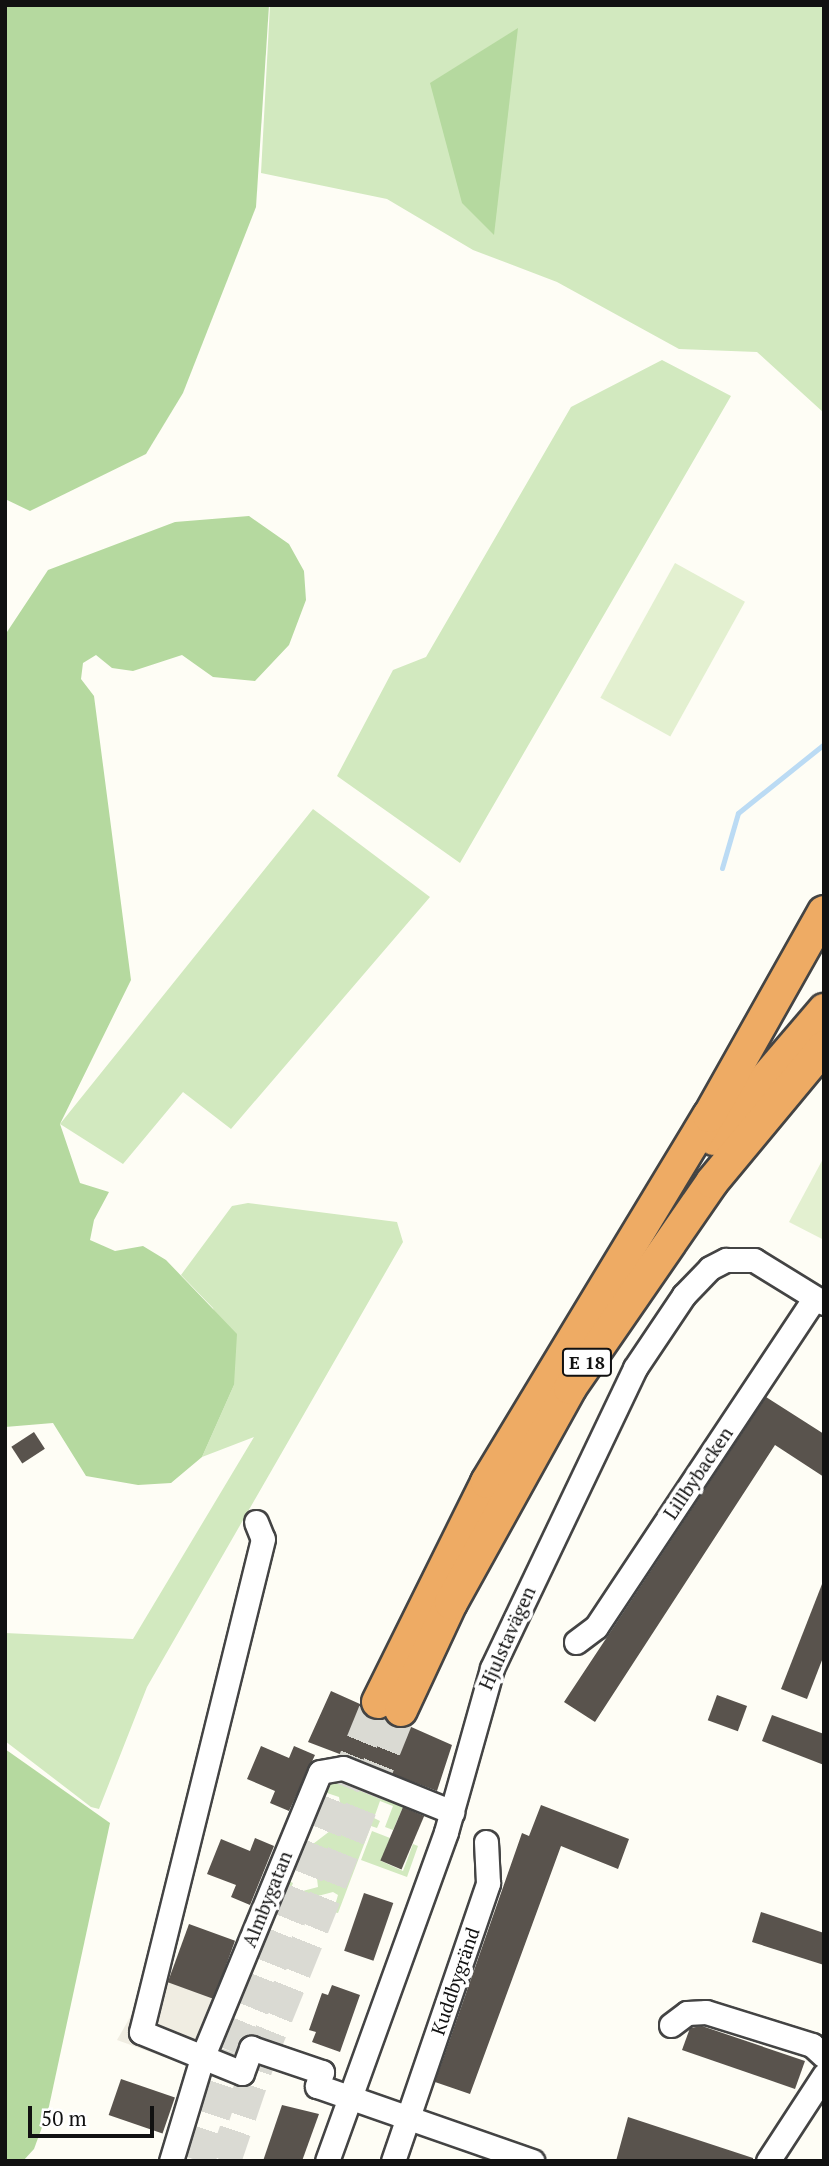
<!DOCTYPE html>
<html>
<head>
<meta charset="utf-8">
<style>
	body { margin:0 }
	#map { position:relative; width:829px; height:2166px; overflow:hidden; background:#fefdf5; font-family:"PT Serif",serif }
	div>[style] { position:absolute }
	.green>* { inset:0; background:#d2e9bf }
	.forest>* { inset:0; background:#b5d99f }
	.pitch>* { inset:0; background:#e3f0d0; transform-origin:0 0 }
	.plaza>* { inset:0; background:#f0ede2 }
	.stream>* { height:5px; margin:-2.5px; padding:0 2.5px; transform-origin:2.5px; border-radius:2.5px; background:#bbdbf4 }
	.building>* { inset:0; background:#59534d; transform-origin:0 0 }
	.highway-tunnel>* { height:32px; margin-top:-16px; transform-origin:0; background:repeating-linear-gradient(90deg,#dadad3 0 32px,transparent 0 48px) }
	.roads { filter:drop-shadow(2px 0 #444) drop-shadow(-2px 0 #444) drop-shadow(0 2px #444) drop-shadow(0 -2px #444) }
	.minor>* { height:23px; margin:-11.5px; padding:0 11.5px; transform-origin:11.5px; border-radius:11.5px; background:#fff }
	.highway>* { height:32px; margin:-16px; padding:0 16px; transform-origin:16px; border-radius:16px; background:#eeab64 }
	span { translate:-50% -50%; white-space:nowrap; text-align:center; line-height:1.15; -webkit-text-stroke:7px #fff; paint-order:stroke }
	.shield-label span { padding:2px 5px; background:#fff; border:2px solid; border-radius:5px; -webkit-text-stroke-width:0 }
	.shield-label { font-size:18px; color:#111; font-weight:700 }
	.street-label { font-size:19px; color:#111 }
	.frame { position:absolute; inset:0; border:7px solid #111; pointer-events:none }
	.scale { position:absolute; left:28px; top:2106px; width:126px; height:32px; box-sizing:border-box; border:4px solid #111; border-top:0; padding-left:9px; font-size:21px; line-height:24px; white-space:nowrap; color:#111; -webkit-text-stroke:5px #fff; paint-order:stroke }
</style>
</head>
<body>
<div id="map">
	<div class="green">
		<i style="clip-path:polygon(270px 5px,824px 5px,824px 413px,757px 352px,679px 349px,557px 282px,473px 250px,387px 199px,261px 173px)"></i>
		<i style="clip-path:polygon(662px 360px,731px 396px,460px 863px,337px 776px,393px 670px,426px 657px,571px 407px)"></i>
		<i style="clip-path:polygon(313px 809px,430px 897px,231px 1129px,183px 1092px,123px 1164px,60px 1124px)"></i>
		<i style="clip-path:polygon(248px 1203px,397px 1222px,403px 1242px,147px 1687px,99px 1809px,91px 1807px,5px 1741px,5px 1633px,133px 1639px,254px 1437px,202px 1457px,234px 1385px,213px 1308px,181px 1275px,232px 1206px)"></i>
		<i style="clip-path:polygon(326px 1774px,341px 1774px,405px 1802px,393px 1830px,385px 1827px,393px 1806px,380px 1801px,374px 1818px,380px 1821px,377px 1828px,371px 1826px,338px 1913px,333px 1912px,338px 1895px,333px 1892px,299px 1901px,295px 1893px,318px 1887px,313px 1844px,343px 1821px,339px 1797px,327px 1793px,323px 1801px,315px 1801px,284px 1879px,293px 1883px,290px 1890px,275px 1885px)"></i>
		<i style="clip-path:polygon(372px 1831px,390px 1838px,381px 1861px,403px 1871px,413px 1844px,418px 1846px,407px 1877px,361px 1860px)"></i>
	</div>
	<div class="forest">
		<i style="clip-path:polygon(5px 5px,269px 5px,256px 207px,183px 393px,146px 454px,30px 511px,5px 499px)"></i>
		<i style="clip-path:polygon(518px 28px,494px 235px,462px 203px,430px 83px)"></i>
		<i style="clip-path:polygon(249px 516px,289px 544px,304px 571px,306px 600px,289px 645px,255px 681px,213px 677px,182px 655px,133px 671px,112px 668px,96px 655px,83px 663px,81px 679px,94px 696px,131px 980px,60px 1124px,80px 1183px,109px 1192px,94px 1220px,90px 1240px,115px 1251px,143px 1246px,166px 1260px,237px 1334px,234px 1385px,202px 1457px,171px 1483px,138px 1485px,86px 1476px,53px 1423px,5px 1427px,5px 635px,48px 570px,175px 522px)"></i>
		<i style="clip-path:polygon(5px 1749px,110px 1823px,48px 2111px,34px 2149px,23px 2161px,5px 2161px)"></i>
	</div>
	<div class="pitch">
		<i style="left:675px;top:563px;width:80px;height:154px;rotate:29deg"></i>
		<i style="clip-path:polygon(824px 1157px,824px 1240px,789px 1222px)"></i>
	</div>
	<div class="plaza">
		<i style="clip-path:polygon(160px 1965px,226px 1988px,186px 2065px,117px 2040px)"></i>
	</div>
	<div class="stream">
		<i style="left:722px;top:868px;width:57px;rotate:-73.8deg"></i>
		<i style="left:738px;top:813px;width:110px;rotate:-38.7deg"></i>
	</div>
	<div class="building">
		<i style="clip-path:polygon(766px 1397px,824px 1434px,824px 1477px,775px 1445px,595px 1722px,564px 1702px)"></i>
		<i style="left:34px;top:1432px;width:20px;height:27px;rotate:57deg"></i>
		<i style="clip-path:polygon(824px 1579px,824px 1655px,807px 1699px,781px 1689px)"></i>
		<i style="clip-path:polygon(331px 1691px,360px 1704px,370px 1719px,385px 1718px,394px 1727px,409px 1726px,452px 1745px,437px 1791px,308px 1742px)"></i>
		<i style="left:717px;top:1695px;width:32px;height:27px;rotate:20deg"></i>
		<i style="clip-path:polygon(772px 1715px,824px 1734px,824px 1765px,762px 1741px)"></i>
		<i style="clip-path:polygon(261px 1746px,289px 1758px,294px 1746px,315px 1755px,289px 1811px,270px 1803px,275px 1791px,247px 1779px)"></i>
		<i style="clip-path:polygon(541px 1805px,629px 1839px,618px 1869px,561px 1846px,470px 2094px,435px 2082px,522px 1833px,529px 1836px)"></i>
		<i style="left:403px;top:1807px;width:23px;height:58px;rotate:23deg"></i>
		<i style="clip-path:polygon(255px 1838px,274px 1846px,250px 1905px,231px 1897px,236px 1885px,207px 1874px,221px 1839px,250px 1851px)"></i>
		<i style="left:364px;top:1893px;width:31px;height:61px;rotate:19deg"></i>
		<i style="clip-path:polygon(761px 1912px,824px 1933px,824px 1965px,752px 1942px)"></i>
		<i style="left:189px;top:1924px;width:49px;height:62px;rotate:20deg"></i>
		<i style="clip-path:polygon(332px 1985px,360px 1995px,340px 2052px,312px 2042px,316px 2032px,309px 2030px,322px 1993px,328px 1995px)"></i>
		<i style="clip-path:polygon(702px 2026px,805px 2061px,795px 2089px,682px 2050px,690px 2028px)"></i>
		<i style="left:121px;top:2079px;width:57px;height:38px;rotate:19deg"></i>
		<i style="clip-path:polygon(282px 2105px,319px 2114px,302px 2161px,263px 2161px)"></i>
		<i style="clip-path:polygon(628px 2117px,753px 2158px,753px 2161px,616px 2161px)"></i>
	</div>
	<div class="highway-tunnel">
		<i style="left:199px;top:2161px;width:114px;rotate:-71.6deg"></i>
		<i style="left:235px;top:2053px;width:379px;rotate:-67.8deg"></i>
		<i style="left:225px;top:2161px;width:106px;rotate:-71.2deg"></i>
		<i style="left:259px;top:2061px;width:379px;rotate:-68deg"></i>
	</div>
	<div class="roads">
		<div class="minor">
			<i style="left:256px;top:1522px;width:18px;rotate:68deg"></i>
			<i style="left:263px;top:1539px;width:508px;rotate:103.9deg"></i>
			<i style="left:141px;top:2032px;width:109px;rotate:22.1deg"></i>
			<i style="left:242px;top:2073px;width:27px;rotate:-70deg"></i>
			<i style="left:251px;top:2048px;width:75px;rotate:18.7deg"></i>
			<i style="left:322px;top:2072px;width:15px;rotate:110deg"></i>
			<i style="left:317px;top:2086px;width:228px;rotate:19.2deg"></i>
			<i style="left:576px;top:1642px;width:25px;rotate:-37deg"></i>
			<i style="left:596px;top:1627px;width:394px;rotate:-56.4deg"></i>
			<i style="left:671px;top:2025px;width:20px;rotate:-37deg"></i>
			<i style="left:687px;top:2013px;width:19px;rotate:-3deg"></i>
			<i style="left:706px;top:2012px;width:111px;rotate:17.3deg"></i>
			<i style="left:812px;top:2045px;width:16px;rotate:43deg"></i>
			<i style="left:171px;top:2161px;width:108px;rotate:-73.2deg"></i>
			<i style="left:202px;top:2058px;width:309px;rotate:-67.6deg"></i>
			<i style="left:320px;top:1772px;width:23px;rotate:-10deg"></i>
			<i style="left:343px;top:1768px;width:118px;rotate:22deg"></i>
			<i style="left:327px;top:2161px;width:350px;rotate:-70.1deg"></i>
			<i style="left:446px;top:1832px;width:170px;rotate:-74.3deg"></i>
			<i style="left:492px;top:1668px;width:332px;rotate:-64.5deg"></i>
			<i style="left:635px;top:1368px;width:88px;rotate:-56.1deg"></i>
			<i style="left:684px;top:1295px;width:37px;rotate:-46deg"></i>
			<i style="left:710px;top:1268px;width:18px;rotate:-27deg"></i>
			<i style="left:726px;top:1260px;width:28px"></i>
			<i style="left:754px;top:1260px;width:82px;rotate:31.6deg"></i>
			<i style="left:393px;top:2161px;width:294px;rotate:-71.1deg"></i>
			<i style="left:488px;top:1883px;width:41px;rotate:-92.8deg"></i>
			<i style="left:768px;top:2161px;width:103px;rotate:-56.9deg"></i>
		</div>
		<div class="highway">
			<i style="left:714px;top:1139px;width:170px;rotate:-49.5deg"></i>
			<i style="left:378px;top:1702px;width:246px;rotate:-63.6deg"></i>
			<i style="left:487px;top:1482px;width:428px;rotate:-58.8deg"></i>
			<i style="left:709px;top:1116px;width:234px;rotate:-60.6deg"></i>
			<i style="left:401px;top:1710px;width:118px;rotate:-65deg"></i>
			<i style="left:451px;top:1603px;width:246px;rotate:-61deg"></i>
			<i style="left:570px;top:1388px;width:250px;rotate:-55.4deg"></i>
			<i style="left:712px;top:1182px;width:175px;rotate:-50.3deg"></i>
		</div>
	</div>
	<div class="shield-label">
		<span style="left:587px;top:1362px">E 18</span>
	</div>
	<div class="street-label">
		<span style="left:698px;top:1473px;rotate:-56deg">Lillbybacken</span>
		<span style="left:507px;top:1638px;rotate:-66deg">Hjulstavägen</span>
		<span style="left:267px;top:1899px;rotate:-68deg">Almbygatan</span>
		<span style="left:455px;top:1981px;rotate:-71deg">Kuddbygränd</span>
	</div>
	<div class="frame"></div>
	<div class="scale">50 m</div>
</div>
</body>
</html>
